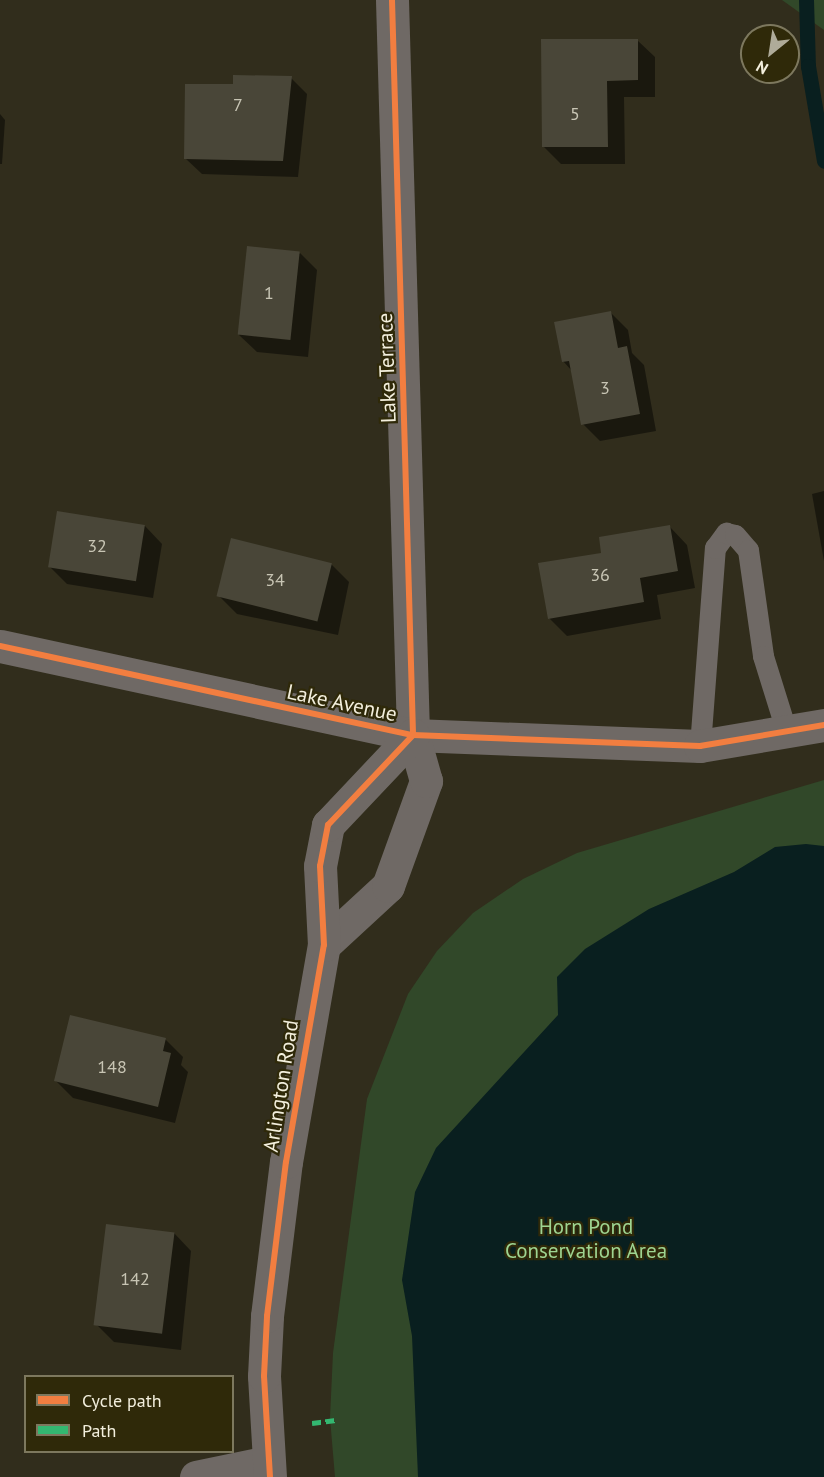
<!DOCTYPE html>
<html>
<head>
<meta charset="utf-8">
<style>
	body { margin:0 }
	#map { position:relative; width:824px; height:1477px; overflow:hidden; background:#312d1c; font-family:"PT Sans",sans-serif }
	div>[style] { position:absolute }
	.green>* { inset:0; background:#314829 }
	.water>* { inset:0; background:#091f1f }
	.shadow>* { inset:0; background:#0007 }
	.stream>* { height:15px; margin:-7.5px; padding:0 7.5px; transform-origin:7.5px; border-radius:7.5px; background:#091f1f }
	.building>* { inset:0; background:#494638; transform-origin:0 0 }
	.service>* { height:21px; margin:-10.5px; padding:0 10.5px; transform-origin:10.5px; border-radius:10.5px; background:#6f6965 }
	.minor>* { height:33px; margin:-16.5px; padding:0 16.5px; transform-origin:16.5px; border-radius:16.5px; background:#6f6965 }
	.tertiary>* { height:33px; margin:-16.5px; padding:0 16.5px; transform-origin:16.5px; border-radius:16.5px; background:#6f6965 }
	.quiet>* { height:4.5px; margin-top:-2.25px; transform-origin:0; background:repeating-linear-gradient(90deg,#33b770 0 9px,transparent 0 13.5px) }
	.cycleway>* { height:6px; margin:-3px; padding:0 3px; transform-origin:3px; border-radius:3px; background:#f27e40 }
	span { translate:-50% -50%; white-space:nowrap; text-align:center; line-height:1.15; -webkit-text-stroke:4.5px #2f2909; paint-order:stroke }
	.number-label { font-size:18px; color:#c8c5b4 }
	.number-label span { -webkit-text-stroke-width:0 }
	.street-label { font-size:21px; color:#f3efdd }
	.park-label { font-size:21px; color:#9ed491 }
	.legend { position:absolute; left:24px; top:1375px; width:210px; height:78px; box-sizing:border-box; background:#2f2909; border:2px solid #7d785e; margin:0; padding:8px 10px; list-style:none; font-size:18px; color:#f3efdd }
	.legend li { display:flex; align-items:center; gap:12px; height:30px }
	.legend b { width:30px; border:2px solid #7d785e }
	.north { position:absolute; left:740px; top:24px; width:60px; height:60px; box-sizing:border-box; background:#2f2909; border:2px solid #7d785e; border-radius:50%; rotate:210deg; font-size:16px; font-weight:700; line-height:24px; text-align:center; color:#f3efdd }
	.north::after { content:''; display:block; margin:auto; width:21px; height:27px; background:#afab99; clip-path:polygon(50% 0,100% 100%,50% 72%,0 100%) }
</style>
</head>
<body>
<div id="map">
	<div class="green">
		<i style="clip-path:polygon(782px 0,824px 0,824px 30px)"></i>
		<i style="clip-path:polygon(824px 780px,824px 1477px,335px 1477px,330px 1418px,333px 1353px,367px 1099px,408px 994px,437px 951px,473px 913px,523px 879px,577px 853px)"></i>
	</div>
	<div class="water">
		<i style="clip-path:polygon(806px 844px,824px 846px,824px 1477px,418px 1477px,412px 1336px,402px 1280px,415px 1192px,436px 1148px,558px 1015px,557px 977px,585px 949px,649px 909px,734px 872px,775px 847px)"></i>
	</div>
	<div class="shadow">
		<i style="clip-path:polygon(637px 40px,655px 57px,655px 97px,624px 97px,625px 164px,561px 164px,544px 147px)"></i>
		<i style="clip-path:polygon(291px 78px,307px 94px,298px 177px,202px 174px,185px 158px,235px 86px)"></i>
		<i style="clip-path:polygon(0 114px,5px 120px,2px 164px,0 164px)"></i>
		<i style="clip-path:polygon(300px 253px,317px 270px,308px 357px,257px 352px,239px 335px)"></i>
		<i style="clip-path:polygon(611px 313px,628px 330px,632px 353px,644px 365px,656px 431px,600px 441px,583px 424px,572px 371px,563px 361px)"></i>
		<i style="clip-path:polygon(824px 491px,824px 561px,812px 494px)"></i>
		<i style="clip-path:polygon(145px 526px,162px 544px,153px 598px,67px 584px,49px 566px)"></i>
		<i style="clip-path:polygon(670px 527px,687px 545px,695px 588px,657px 595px,661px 619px,567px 636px,549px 618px,603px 554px)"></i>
		<i style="clip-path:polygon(331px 564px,349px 582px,338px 635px,237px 614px,220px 597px)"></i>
		<i style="clip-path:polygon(71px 1017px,166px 1040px,183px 1057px,181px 1065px,188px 1072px,175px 1123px,73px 1098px,55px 1080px)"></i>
		<i style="clip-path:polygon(174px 1233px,191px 1251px,181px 1350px,114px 1342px,97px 1325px)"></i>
	</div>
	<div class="stream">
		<i style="left:806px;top:0;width:66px;rotate:88.3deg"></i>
		<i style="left:808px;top:66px;width:96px;rotate:80.4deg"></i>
	</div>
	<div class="building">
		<i style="clip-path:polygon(541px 39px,638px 39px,638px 80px,607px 81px,608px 147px,542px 147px)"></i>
		<i style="clip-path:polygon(233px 75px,292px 76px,283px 161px,184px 159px,185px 84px,233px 84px)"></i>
		<i style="left:247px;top:246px;width:53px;height:89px;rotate:6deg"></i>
		<i style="clip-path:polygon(611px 311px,618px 348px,627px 346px,640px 414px,581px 425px,569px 361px,562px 362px,554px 322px)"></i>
		<i style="left:57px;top:511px;width:89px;height:57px;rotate:9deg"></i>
		<i style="clip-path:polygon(670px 525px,678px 571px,640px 578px,644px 602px,548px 619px,538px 563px,601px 553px,599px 537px)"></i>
		<i style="left:231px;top:538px;width:104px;height:60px;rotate:14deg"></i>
		<i style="clip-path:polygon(70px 1015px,166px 1038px,163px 1051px,171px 1053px,158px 1107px,54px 1081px)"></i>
		<i style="left:106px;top:1224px;width:69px;height:102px;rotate:7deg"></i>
	</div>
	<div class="service">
		<i style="left:700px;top:746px;width:199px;rotate:-85.7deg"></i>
		<i style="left:715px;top:548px;width:19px;rotate:-54deg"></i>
		<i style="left:726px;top:533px;width:9px;rotate:13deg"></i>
		<i style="left:735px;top:535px;width:20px;rotate:49deg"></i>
		<i style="left:748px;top:550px;width:107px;rotate:81.9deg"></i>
		<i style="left:763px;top:656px;width:81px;rotate:72.7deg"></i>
	</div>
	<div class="minor">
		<i style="left:392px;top:0;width:735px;rotate:88.36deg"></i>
		<i style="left:196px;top:1477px;width:74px;rotate:-11.8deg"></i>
	</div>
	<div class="tertiary">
		<i style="left:0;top:646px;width:422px;rotate:12.2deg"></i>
		<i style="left:413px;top:735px;width:287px;rotate:2.2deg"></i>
		<i style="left:700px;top:746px;width:126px;rotate:-9.6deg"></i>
		<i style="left:324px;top:945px;width:87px;rotate:-42.7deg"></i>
		<i style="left:388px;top:886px;width:112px;rotate:-70.1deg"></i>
		<i style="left:426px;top:781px;width:48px;rotate:-105.8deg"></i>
		<i style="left:270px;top:1477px;width:101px;rotate:-93.4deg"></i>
		<i style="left:264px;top:1376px;width:60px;rotate:-87.1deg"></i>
		<i style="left:267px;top:1316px;width:155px;rotate:-83deg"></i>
		<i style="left:286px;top:1162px;width:220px;rotate:-80.1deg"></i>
		<i style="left:324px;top:945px;width:79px;rotate:-92.9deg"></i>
		<i style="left:320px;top:866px;width:42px;rotate:-79deg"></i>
		<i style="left:328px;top:825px;width:124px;rotate:-46.6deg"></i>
	</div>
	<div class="quiet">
		<i style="left:312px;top:1423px;width:24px;rotate:-7deg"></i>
	</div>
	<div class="cycleway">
		<i style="left:392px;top:0;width:735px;rotate:88.36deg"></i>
		<i style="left:0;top:646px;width:422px;rotate:12.2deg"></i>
		<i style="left:413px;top:735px;width:287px;rotate:2.2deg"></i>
		<i style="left:700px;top:746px;width:126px;rotate:-9.6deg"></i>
		<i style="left:270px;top:1477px;width:101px;rotate:-93.4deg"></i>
		<i style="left:264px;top:1376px;width:60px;rotate:-87.1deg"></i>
		<i style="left:267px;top:1316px;width:155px;rotate:-83deg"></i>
		<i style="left:286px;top:1162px;width:220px;rotate:-80.1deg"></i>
		<i style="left:324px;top:945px;width:79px;rotate:-92.9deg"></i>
		<i style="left:320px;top:866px;width:42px;rotate:-79deg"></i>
		<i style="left:328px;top:825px;width:124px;rotate:-46.6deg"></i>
	</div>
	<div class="number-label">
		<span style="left:238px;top:105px">7</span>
		<span style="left:575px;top:114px">5</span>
		<span style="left:269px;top:293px">1</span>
		<span style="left:605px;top:388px">3</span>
		<span style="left:97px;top:546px">32</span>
		<span style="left:600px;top:575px">36</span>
		<span style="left:275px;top:580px">34</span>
		<span style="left:112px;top:1067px">148</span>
		<span style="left:135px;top:1279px">142</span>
	</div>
	<div class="street-label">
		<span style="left:387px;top:368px;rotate:-92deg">Lake Terrace</span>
		<span style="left:342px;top:703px;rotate:12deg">Lake Avenue</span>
		<span style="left:281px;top:1086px;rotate:-81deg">Arlington Road</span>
	</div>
	<div class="park-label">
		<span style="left:586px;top:1239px">Horn Pond<br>Conservation Area</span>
	</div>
	<ul class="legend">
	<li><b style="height:8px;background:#f27e40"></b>Cycle path</li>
	<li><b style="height:8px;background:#33b770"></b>Path</li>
	</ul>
	<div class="north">N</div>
</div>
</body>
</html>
